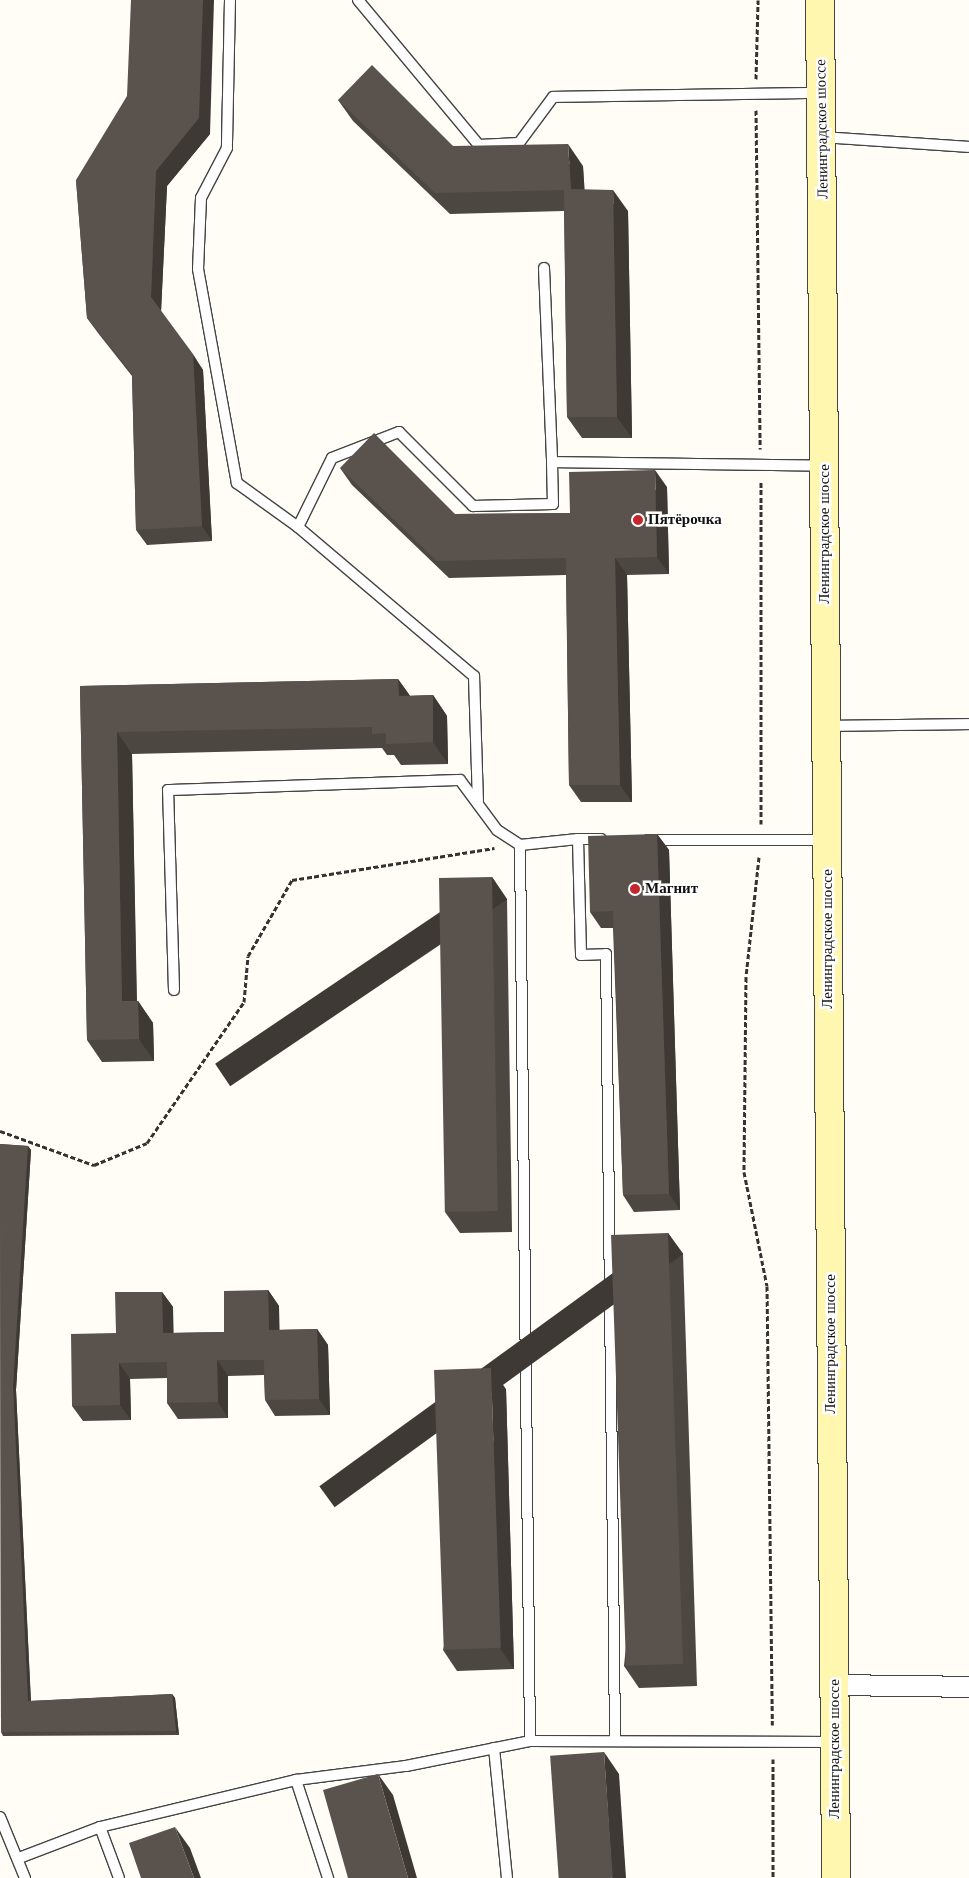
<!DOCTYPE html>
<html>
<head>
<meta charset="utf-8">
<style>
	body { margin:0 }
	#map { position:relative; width:969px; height:1878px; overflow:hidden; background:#fffdf5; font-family:"Times New Roman",serif }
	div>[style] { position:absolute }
	.path>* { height:3px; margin-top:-1.5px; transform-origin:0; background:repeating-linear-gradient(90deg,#333 0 5px,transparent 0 7.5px) }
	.roads { filter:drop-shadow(1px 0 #444) drop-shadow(-1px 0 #444) drop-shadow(0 1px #444) drop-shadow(0 -1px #444) }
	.service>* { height:10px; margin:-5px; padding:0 5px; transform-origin:5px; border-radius:5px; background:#fff }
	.minor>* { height:20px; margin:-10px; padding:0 10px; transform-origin:10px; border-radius:10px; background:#fff }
	.secondary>* { height:28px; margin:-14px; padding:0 14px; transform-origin:14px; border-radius:14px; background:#fff6b0 }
	.wall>* { inset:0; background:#4d4742 }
	.shaded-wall>* { inset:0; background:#3f3936; transform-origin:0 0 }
	.building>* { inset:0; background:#5a524d; transform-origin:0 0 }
	.dots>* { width:14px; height:14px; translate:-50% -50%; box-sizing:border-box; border:2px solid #fff; border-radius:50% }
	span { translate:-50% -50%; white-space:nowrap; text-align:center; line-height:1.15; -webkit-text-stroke:5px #fff; paint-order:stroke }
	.street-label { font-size:15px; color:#111 }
	.poi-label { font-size:15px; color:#111; font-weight:700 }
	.left { translate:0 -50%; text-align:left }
</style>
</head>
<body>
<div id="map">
	<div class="path">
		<i style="left:756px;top:79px;width:79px;rotate:-88.5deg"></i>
		<i style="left:756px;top:110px;width:339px;rotate:89.3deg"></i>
		<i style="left:761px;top:482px;width:342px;rotate:90deg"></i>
		<i style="left:759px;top:857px;width:121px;rotate:96.2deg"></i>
		<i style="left:746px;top:977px;width:195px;rotate:90.6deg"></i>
		<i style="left:744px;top:1172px;width:116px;rotate:78.6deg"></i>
		<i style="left:767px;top:1286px;width:439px;rotate:89.3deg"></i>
		<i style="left:0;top:1131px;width:100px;rotate:19.9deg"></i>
		<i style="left:94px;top:1165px;width:57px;rotate:-22.5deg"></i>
		<i style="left:147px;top:1143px;width:171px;rotate:-55.5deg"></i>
		<i style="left:244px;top:1002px;width:46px;rotate:-85deg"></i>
		<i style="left:248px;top:956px;width:88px;rotate:-59.9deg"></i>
		<i style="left:292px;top:880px;width:205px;rotate:-9deg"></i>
		<i style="left:773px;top:1759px;width:119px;rotate:90deg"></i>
	</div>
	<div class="roads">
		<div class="service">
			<i style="left:230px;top:0;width:148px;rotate:91.2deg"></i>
			<i style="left:227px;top:148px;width:56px;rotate:117.5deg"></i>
			<i style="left:201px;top:198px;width:71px;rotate:92.4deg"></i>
			<i style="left:198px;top:269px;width:218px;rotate:79.7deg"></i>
			<i style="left:237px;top:483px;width:75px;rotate:35.8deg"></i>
			<i style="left:298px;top:527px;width:231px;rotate:40.3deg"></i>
			<i style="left:474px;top:676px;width:128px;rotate:88.2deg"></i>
			<i style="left:358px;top:0;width:189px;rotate:50.2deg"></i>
			<i style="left:479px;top:145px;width:40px;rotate:-2.9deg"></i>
			<i style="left:519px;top:143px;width:57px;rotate:-53.5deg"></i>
			<i style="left:553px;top:97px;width:266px;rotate:-0.9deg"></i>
			<i style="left:823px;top:137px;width:146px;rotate:3.9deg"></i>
			<i style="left:544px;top:268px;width:194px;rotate:87.6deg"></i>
			<i style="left:298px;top:527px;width:77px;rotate:-63.8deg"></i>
			<i style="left:332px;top:458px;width:72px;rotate:-21.2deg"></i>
			<i style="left:399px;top:432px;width:105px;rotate:45deg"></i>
			<i style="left:473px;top:506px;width:80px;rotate:-1.4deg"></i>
			<i style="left:553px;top:504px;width:42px;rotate:-91.4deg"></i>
			<i style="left:552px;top:462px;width:271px;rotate:0.8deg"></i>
			<i style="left:828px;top:726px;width:141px;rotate:-0.8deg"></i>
			<i style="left:601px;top:839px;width:23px;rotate:180deg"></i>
			<i style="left:578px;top:839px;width:116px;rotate:88.5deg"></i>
			<i style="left:581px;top:955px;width:25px;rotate:-2deg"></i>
			<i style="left:606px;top:954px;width:787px;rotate:89.34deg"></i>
			<i style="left:648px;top:840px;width:178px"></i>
			<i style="left:520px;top:845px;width:896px;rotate:89.36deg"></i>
			<i style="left:174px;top:990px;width:200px;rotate:-91.7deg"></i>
			<i style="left:168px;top:790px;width:292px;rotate:-2deg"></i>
			<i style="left:460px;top:780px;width:62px;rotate:53.5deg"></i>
			<i style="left:497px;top:830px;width:27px;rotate:33deg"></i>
			<i style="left:520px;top:845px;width:58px;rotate:-5.9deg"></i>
			<i style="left:494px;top:1748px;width:131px;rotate:84.3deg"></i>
			<i style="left:296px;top:1780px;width:103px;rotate:71.9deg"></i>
			<i style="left:0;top:1817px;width:66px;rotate:67.7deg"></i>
			<i style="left:100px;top:1827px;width:54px;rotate:69.6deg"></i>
			<i style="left:19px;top:1858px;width:87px;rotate:-20.9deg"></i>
			<i style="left:100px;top:1827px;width:202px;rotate:-13.5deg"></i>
			<i style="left:296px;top:1780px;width:111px;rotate:-7.3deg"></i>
			<i style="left:406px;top:1766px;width:126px;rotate:-11.4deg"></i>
			<i style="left:530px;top:1741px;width:303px;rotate:0.2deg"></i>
		</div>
		<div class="minor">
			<i style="left:834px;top:1685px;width:135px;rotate:0.8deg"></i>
		</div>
		<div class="secondary">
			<i style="left:820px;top:0;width:1878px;rotate:89.51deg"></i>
		</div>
	</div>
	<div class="wall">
		<i style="clip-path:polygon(338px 100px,453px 146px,583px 166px,584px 190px,628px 211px,632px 438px,582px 438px,567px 417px,564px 211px,450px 214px,353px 121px)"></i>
		<i style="clip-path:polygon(210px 134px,167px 186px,161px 312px,203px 370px,212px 541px,147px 545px,136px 530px,132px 376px,98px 333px,87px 318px,76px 180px)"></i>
		<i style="clip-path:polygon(340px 468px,455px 514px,570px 513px,667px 487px,669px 574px,627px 575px,632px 802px,581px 802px,569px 785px,566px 575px,449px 578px,352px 485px)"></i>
		<i style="clip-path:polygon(398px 679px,410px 696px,433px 695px,447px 716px,448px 764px,401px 765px,394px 755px,387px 755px,382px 748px,132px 754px,137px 1001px,138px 1001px,153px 1023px,154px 1061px,102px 1062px,87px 1040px,80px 686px)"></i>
		<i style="clip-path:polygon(657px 834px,669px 850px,680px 1210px,634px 1212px,623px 1195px,613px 928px,601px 928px,590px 912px)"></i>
		<i style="clip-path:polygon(492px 877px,507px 899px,512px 1232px,460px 1233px,445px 1212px)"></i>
		<i style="clip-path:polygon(0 1144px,28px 1146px,31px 1150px,16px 1390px,31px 1701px,172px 1694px,175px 1698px,179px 1735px,3px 1736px,1px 1732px)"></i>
		<i style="clip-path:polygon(668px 1233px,683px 1254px,697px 1686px,639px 1688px,624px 1666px)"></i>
		<i style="clip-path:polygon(268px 1290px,279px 1306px,279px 1330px,317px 1329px,328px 1345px,330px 1415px,275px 1416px,265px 1400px,264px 1375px,228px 1376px,228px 1418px,178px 1419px,167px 1403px,167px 1378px,130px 1379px,131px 1420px,83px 1421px,72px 1406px,116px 1333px,162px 1292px,173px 1307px,173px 1333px,224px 1332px)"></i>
		<i style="clip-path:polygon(506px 1389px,514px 1669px,457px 1671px,443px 1650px)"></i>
	</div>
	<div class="shaded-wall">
		<i style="clip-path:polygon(203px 0,214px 0,210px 134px,167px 186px,161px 312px,151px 297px,156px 171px)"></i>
		<i style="clip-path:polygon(568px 144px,583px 166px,586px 210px,571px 189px)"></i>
		<i style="clip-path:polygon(613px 190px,628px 211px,632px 438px,617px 417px)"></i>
		<i style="clip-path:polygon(193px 354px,203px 370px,212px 541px,202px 526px)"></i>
		<i style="clip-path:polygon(655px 470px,667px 487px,669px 574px,657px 557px)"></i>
		<i style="clip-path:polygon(615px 558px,627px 575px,632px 802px,620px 785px)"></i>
		<i style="clip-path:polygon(398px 679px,413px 700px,399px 696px)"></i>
		<i style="clip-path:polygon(433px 695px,447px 716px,448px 764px,433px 742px)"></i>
		<i style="clip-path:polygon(117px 732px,132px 754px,137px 1023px,122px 1001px)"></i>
		<i style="clip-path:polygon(657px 834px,669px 850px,680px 1210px,669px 1194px)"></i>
		<i style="left:492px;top:877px;width:27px;height:334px;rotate:56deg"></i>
		<i style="clip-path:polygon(138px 1001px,153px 1023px,154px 1061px,139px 1039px)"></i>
		<i style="clip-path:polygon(28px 1146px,31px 1150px,16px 1390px,31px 1705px,28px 1701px,13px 1386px)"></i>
		<i style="left:668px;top:1233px;width:26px;height:431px;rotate:54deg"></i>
		<i style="clip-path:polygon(268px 1290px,279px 1306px,280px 1346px,269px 1330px)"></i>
		<i style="clip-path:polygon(162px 1292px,173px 1307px,174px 1349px,163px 1333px)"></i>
		<i style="clip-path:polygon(317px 1329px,328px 1345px,330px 1415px,319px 1399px)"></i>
		<i style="clip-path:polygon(217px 1360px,228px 1376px,228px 1418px,218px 1402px)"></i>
		<i style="clip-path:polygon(119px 1363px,130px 1379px,131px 1420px,120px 1405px)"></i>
		<i style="clip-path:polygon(491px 1368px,506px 1389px,514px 1669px,500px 1648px)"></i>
		<i style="clip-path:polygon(172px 1694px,175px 1698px,179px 1735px,176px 1731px)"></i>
		<i style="clip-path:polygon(604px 1752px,619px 1774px,626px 1878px,612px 1878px)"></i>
		<i style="clip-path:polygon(378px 1774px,393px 1795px,417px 1878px,408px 1878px)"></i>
		<i style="clip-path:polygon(175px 1827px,190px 1848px,201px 1878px,194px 1878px)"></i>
	</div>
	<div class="building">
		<i style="clip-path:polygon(131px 0,203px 0,199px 118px,156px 171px,151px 297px,193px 354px,202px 526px,136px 530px,132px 374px,87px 318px,76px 180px,127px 96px)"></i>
		<i style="clip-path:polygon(372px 65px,453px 146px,568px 144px,571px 189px,613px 190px,617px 417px,567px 417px,564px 190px,435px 193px,338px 100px)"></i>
		<i style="clip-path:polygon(374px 433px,455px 514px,570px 513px,569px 472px,655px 470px,657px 557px,615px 558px,620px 785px,569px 785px,566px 558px,437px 561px,340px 468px)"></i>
		<i style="clip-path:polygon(398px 679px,399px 696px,433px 695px,433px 742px,386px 744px,386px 733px,372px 734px,372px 727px,117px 732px,122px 1001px,138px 1001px,139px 1039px,87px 1040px,80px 686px)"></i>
		<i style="clip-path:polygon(657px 834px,669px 1194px,623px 1195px,613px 911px,590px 912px,588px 836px)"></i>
		<i style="left:492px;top:877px;width:334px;height:53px;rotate:89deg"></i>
		<i style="clip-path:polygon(0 1144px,28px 1146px,13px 1386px,28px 1701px,172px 1694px,176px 1731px,1px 1732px)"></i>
		<i style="left:668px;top:1233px;width:431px;height:57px;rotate:88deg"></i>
		<i style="clip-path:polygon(268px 1290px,269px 1330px,317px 1329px,319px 1399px,265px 1400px,264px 1360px,217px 1360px,218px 1402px,167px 1403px,167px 1362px,119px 1363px,120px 1405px,72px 1406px,71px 1334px,116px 1333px,115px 1292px,162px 1292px,163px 1333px,224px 1332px,224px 1291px)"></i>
		<i style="left:491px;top:1368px;width:280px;height:57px;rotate:88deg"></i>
		<i style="left:604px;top:1752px;width:126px;height:54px;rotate:86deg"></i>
		<i style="clip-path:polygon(378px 1774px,408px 1878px,348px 1878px,323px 1790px)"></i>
		<i style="clip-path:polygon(175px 1827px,194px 1878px,141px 1878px,129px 1843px)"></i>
	</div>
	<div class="dots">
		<i style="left:638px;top:520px;background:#c4262e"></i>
		<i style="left:635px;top:889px;background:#c4262e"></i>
	</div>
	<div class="street-label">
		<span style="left:822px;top:129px;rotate:-91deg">Ленинградское шоссе</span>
		<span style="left:825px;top:534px;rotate:-90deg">Ленинградское шоссе</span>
		<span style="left:828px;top:939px;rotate:-90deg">Ленинградское шоссе</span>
		<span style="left:831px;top:1344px;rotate:-90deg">Ленинградское шоссе</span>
		<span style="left:835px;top:1749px;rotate:-90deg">Ленинградское шоссе</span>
	</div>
	<div class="poi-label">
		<span class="left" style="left:648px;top:520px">Пятёрочка</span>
		<span class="left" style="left:645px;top:889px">Магнит</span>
	</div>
</div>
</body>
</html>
